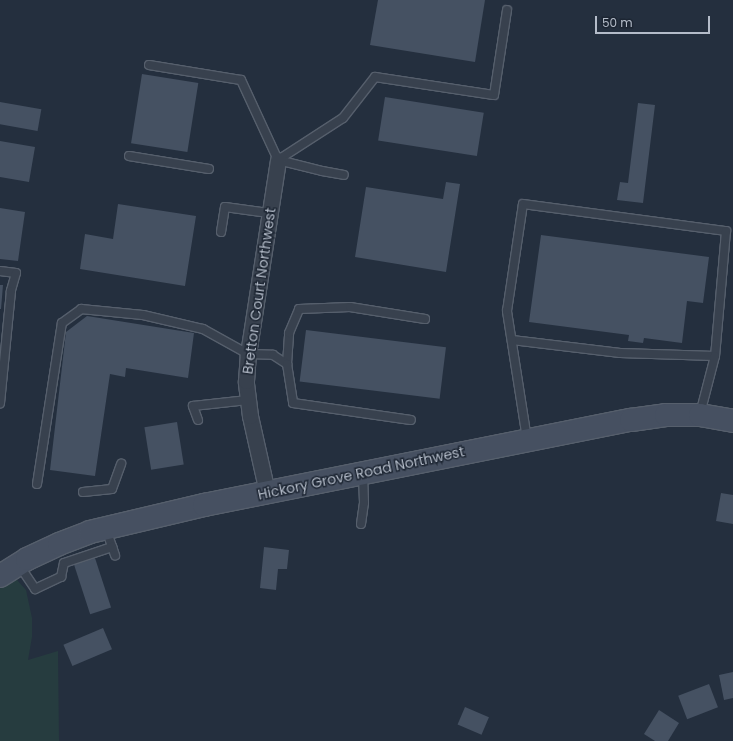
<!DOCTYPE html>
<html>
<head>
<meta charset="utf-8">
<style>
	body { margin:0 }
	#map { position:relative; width:733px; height:741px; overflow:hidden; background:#242f3e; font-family:Poppins,sans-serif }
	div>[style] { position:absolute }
	.green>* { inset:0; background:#263c3f }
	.building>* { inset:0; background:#455162; transform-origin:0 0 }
	.roads { filter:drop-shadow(1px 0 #565f6c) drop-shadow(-1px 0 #565f6c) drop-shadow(0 1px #565f6c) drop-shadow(0 -1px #565f6c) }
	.lane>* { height:8px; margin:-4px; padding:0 4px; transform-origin:4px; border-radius:4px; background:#38414e }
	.street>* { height:15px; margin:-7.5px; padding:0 7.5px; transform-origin:7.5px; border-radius:7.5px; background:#38414e }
	.secondary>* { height:22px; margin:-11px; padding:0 11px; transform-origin:11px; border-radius:11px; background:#465061 }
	span { translate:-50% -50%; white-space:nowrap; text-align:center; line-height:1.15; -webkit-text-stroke:3px #1d2633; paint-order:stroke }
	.street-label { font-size:14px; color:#b4bcc9 }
	.scale { position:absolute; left:595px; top:16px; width:115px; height:18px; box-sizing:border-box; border:2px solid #b4bcc9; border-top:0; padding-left:5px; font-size:12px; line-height:14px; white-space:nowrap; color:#b4bcc9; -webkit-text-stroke:3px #1d2633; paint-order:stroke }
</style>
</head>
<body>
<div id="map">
	<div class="green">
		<i style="clip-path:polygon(17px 580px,26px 590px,32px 618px,32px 637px,28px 660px,58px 651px,59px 741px,0 741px,0 587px,7px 582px)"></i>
	</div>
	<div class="building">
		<i style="clip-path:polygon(378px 0,485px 0,475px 62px,370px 45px)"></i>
		<i style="left:142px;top:74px;width:57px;height:70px;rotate:9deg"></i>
		<i style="left:385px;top:97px;width:100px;height:44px;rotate:9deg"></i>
		<i style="left:0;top:102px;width:42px;height:22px;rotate:10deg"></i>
		<i style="clip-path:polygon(638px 103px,655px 105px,643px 203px,617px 200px,620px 182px,628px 183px)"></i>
		<i style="clip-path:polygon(0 141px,35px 147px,29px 182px,0 177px)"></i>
		<i style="clip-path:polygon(446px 182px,460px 184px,446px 272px,355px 257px,366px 187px,443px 199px)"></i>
		<i style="clip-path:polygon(118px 204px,196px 216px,185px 286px,80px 269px,85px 234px,113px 239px)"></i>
		<i style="clip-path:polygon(0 208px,25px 212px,18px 261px,0 259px)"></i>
		<i style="clip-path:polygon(541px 235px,709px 257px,703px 303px,687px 301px,682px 343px,644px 338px,643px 343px,628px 341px,629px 335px,529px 322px)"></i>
		<i style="clip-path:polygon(0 285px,3px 285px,1px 309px,0 309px)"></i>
		<i style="clip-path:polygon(87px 316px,194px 333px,188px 378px,126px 368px,125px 377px,110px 374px,95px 476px,50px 470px,66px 332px)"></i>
		<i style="left:306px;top:330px;width:141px;height:52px;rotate:7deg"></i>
		<i style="left:177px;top:422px;width:43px;height:33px;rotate:81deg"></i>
		<i style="clip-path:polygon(721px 493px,733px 495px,733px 524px,716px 521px)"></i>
		<i style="clip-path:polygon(264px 547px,289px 550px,287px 569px,278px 569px,276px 590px,260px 588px)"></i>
		<i style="left:95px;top:558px;width:52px;height:22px;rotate:72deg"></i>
		<i style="left:103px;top:628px;width:23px;height:43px;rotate:67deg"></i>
		<i style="clip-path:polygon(733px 672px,733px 698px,724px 700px,719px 675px)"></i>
		<i style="left:709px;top:684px;width:25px;height:33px;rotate:69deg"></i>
		<i style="left:465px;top:707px;width:26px;height:19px;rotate:23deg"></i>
		<i style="clip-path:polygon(659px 710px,679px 723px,668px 741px,655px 741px,644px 734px)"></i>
	</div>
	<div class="roads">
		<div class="lane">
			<i style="left:149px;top:65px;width:93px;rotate:9.3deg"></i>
			<i style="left:241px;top:80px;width:88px;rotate:65.2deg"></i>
			<i style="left:129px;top:156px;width:81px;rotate:9.2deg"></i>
			<i style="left:278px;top:160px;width:77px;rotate:-32.9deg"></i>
			<i style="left:343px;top:118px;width:52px;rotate:-52deg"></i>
			<i style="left:375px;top:77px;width:120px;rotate:8.6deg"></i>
			<i style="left:494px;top:95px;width:86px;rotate:-81.3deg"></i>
			<i style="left:278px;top:160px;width:45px;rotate:14deg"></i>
			<i style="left:322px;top:171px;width:22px;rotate:10deg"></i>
			<i style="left:221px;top:232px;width:25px;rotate:-81deg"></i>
			<i style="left:225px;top:207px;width:44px;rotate:7.8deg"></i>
			<i style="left:0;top:271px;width:16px;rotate:7deg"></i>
			<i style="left:16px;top:273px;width:19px;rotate:106deg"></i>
			<i style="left:11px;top:291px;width:113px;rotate:95.6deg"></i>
			<i style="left:512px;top:340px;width:109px;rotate:6.9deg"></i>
			<i style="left:620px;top:353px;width:95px;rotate:1.8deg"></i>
			<i style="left:287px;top:364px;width:31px;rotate:-86deg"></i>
			<i style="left:289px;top:333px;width:26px;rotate:-67deg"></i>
			<i style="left:299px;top:309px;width:51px;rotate:-2.2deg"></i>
			<i style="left:350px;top:307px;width:76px;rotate:9.1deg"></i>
			<i style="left:198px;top:420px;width:15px;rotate:-110deg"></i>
			<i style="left:193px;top:406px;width:55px;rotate:-6.2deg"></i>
			<i style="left:527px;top:439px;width:130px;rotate:-98.9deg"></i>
			<i style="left:507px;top:311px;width:108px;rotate:-81.5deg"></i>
			<i style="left:523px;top:204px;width:205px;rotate:7.6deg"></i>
			<i style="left:726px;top:231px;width:125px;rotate:95deg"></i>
			<i style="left:715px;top:356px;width:60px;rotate:104.5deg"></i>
			<i style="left:37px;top:484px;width:163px;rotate:-81.2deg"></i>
			<i style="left:62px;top:323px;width:24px;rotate:-36deg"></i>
			<i style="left:81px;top:309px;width:62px;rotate:5.5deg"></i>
			<i style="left:143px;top:315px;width:62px;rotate:13.1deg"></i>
			<i style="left:203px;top:329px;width:51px;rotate:29.1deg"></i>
			<i style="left:248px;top:354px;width:25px;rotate:2deg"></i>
			<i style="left:273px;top:355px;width:17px;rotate:33deg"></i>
			<i style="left:287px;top:364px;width:39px;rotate:81deg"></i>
			<i style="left:293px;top:403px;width:119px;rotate:8.2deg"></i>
			<i style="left:83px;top:492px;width:29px;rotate:-6deg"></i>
			<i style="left:112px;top:489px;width:27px;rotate:-70deg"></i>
			<i style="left:361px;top:524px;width:21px;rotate:-82deg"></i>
			<i style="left:364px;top:503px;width:30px;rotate:-92deg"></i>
			<i style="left:106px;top:529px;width:28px;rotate:71deg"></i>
			<i style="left:19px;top:565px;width:29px;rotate:56deg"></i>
			<i style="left:35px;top:589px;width:29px;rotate:-25deg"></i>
			<i style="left:61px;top:577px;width:14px;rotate:-78deg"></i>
			<i style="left:64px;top:563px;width:51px;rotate:-18.4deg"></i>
		</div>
		<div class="street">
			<i style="left:267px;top:492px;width:78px;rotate:-102.6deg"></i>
			<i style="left:250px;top:416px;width:35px;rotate:-97deg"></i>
			<i style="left:246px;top:381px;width:27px;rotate:-86deg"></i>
			<i style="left:248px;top:354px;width:196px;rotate:-81.2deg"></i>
		</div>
		<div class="secondary">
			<i style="left:0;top:576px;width:32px;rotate:-32deg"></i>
			<i style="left:27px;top:559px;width:35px;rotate:-25deg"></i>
			<i style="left:59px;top:544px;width:33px;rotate:-21deg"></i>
			<i style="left:90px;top:532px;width:117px;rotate:-13.3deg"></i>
			<i style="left:204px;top:505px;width:435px;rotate:-11.3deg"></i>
			<i style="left:631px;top:420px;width:35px;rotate:-8deg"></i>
			<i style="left:666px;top:415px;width:34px"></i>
			<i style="left:700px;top:415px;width:34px;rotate:10deg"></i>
		</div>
	</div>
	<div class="street-label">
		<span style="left:259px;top:291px;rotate:-82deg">Bretton Court Northwest</span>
		<span style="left:361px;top:473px;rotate:-12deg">Hickory Grove Road Northwest</span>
	</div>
	<div class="scale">50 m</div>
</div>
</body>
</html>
